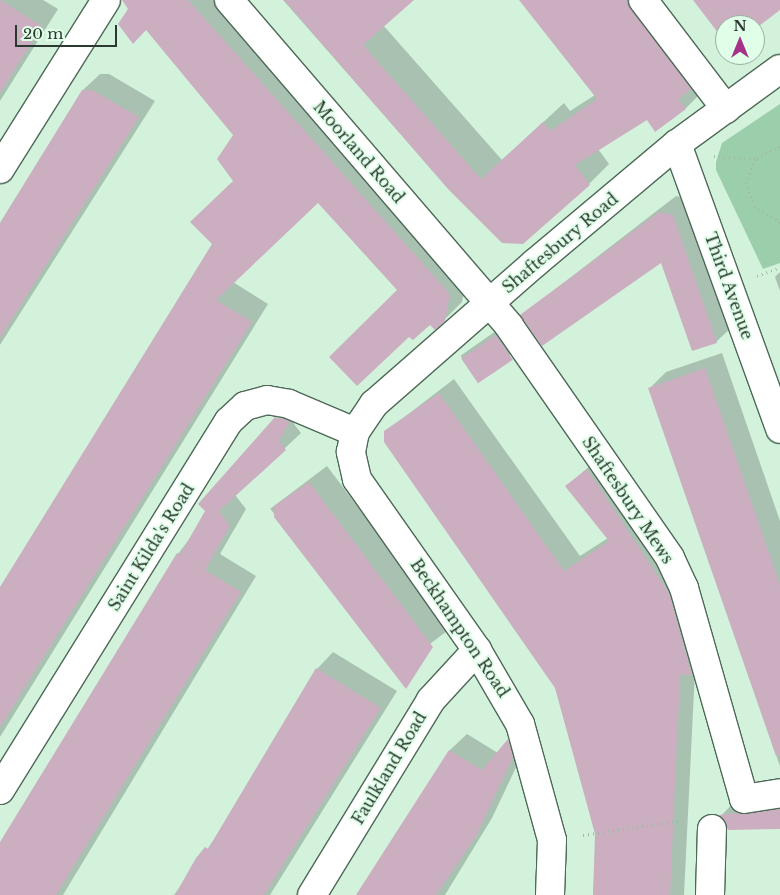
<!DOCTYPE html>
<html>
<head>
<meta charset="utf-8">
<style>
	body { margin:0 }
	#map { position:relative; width:780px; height:895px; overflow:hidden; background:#d3f2dc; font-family:"Libre Baskerville",serif }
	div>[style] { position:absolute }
	.green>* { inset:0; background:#9bcfac }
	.shadow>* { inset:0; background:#0003; transform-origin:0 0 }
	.building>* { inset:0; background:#ccaec1; transform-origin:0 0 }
	.path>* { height:3px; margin-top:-1.5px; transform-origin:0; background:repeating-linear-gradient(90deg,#a1baa8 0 1px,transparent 0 5px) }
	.roads { filter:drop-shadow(1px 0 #4e6957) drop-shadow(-1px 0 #4e6957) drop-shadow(0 1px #4e6957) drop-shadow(0 -1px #4e6957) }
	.minor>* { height:28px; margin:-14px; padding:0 14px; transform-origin:14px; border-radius:14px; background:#fff }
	span { translate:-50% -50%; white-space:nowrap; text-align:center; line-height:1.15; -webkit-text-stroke:4px #e0ffe9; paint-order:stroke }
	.street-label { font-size:16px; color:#2c3930 }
	.north { position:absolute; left:715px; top:15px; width:50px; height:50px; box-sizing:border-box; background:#e0ffe9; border:1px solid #98b09f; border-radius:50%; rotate:0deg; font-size:14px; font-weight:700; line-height:20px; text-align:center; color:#2c3930 }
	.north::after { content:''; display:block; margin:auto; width:18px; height:22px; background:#a7318a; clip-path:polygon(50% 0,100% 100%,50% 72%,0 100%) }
	.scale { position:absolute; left:15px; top:25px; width:102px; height:22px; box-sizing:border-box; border:2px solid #2c3930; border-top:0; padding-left:6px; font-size:15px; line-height:18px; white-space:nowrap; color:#2c3930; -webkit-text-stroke:4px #e0ffe9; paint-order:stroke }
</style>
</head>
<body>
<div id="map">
	<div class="green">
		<i style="clip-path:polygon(780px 104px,780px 263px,763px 269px,716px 170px,716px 162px,722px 143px)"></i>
	</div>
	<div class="shadow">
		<i style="clip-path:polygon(0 0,43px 0,58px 9px,0 101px)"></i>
		<i style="clip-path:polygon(136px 0,221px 0,467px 276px,462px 302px,444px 320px,398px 290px,318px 201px,233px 282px,268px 304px,0 737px,0 588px,213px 244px,234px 181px,235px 135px)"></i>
		<i style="clip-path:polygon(283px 0,410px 0,383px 25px,502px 160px,564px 103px,570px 111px,595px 95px,521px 0,658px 0,705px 89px,685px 109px,647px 119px,598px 149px,609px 164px,589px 184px,449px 189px)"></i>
		<i style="clip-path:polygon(100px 74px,109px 74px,155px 101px,0 345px,0 223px,83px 90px)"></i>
		<i style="clip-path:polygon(676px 196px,688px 199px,733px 326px,716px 342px,661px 261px,522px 315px)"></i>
		<i style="clip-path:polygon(780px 272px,780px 291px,775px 277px)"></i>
		<i style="left:513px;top:319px;width:28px;height:64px;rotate:55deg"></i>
		<i style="clip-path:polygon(722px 353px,780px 521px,780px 766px,650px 388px,666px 372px)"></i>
		<i style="clip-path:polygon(454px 379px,580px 556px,608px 538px,566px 487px,603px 454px,685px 577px,695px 671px,684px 895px,593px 895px,597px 834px,556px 688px,385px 432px)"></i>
		<i style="clip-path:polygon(293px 402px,305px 405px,294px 424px,301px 433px,235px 495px,246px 509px,220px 554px,256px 576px,63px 895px,0 895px,0 847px,178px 554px)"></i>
		<i style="left:327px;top:466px;width:204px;height:71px;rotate:53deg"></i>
		<i style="clip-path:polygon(333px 652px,397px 691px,270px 895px,174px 895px,216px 837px,317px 669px)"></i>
		<i style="clip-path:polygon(525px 724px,529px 740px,492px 818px,445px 895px,360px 895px,450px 750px,467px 734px,498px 753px)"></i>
		<i style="clip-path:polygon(780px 794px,780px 828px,721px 816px,737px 799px)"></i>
	</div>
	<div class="building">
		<i style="clip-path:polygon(0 0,42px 26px,0 93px)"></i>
		<i style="clip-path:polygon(122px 0,188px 0,450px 294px,445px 321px,435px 330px,430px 325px,413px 340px,409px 337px,357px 386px,329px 357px,397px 290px,318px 203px,216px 300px,252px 322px,0 727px,0 587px,212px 244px,190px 222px,233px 181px,217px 159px,233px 135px,146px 30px,133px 44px,118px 24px,128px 9px)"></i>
		<i style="clip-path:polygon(284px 0,414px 0,363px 45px,481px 179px,543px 122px,550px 131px,597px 99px,519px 0,626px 0,691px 89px,678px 99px,686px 109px,655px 132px,647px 120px,575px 165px,590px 185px,523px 244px,502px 243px,448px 189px)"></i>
		<i style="clip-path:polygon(693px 0,780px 0,780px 10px,755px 29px,755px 25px,725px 25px,725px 42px)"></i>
		<i style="clip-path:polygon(82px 90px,92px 90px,139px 117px,0 338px,0 223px)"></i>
		<i style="clip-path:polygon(659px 212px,673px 215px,717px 343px,692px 351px,661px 263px,542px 346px,520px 315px)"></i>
		<i style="left:496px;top:335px;width:30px;height:42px;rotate:56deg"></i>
		<i style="clip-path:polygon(705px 368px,780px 585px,780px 755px,776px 756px,648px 388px)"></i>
		<i style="clip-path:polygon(439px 393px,564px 571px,609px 541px,565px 486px,587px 469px,669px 593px,692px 675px,680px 675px,670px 895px,593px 895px,595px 834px,555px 688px,384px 442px,384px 431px)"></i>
		<i style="clip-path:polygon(275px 417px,290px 421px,279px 441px,286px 450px,219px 511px,230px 526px,205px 570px,241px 592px,56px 895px,0 895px,0 842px,177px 553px,180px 555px,205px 511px,198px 504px)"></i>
		<i style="clip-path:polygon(309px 482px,433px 647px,406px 689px,274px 517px,274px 506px)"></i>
		<i style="clip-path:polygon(316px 668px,381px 708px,264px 895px,175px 895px,196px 858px,205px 847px,208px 849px)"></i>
		<i style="clip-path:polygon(508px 739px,513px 757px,476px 836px,436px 895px,356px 895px,449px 750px,482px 770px)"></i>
		<i style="clip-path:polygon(780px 809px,780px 829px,728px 830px,719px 815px)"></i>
	</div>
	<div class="path">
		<i style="left:780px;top:146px;width:27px;rotate:152deg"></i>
		<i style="left:756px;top:159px;width:25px;rotate:113deg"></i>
		<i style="left:746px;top:182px;width:25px;rotate:72deg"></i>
		<i style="left:754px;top:206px;width:31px;rotate:32deg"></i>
		<i style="left:714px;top:156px;width:41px;rotate:4.2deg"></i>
		<i style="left:757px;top:276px;width:25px;rotate:-21deg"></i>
		<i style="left:583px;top:835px;width:101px;rotate:-8.5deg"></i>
	</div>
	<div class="roads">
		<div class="minor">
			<i style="left:229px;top:0;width:430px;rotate:49.3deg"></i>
			<i style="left:509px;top:326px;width:282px;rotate:55.2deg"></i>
			<i style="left:670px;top:558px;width:33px;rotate:65deg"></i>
			<i style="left:684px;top:588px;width:219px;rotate:74.1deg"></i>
			<i style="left:744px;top:799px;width:36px;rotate:-9deg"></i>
			<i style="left:643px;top:0;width:137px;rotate:52.7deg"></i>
			<i style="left:677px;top:144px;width:303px;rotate:70.1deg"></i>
			<i style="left:0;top:169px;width:199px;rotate:-57.9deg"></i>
			<i style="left:0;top:790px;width:434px;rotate:-58.2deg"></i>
			<i style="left:229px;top:421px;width:22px;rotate:-43deg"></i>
			<i style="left:245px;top:406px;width:23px;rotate:-15deg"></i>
			<i style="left:267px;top:400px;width:22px;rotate:10deg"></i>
			<i style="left:289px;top:404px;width:72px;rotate:23deg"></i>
			<i style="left:312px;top:895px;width:228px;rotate:-58.6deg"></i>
			<i style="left:431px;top:700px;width:68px;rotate:-47.4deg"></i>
			<i style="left:550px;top:895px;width:55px;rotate:-87.9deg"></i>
			<i style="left:552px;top:840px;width:120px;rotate:-105.4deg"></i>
			<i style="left:520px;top:724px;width:86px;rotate:-120.2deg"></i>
			<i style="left:477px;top:650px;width:209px;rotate:-125.1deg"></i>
			<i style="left:357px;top:479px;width:28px;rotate:-103deg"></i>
			<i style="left:351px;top:452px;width:20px;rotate:-79deg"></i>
			<i style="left:355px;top:432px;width:34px;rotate:-56deg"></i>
			<i style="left:374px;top:404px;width:214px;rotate:-41.2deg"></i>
			<i style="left:535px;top:263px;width:185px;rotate:-40deg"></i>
			<i style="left:677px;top:144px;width:127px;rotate:-36.1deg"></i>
			<i style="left:710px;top:895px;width:66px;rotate:-88.3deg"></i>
		</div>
	</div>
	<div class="street-label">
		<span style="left:359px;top:152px;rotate:49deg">Moorland Road</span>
		<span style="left:560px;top:243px;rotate:-40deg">Shaftesbury Road</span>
		<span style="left:729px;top:286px;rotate:70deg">Third Avenue</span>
		<span style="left:628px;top:500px;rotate:56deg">Shaftesbury Mews</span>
		<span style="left:151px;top:547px;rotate:-58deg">Saint Kilda's Road</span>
		<span style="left:460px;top:628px;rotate:56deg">Beckhampton Road</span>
		<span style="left:389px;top:768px;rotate:-59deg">Faulkland Road</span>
	</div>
	<div class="north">N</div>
	<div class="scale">20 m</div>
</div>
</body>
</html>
